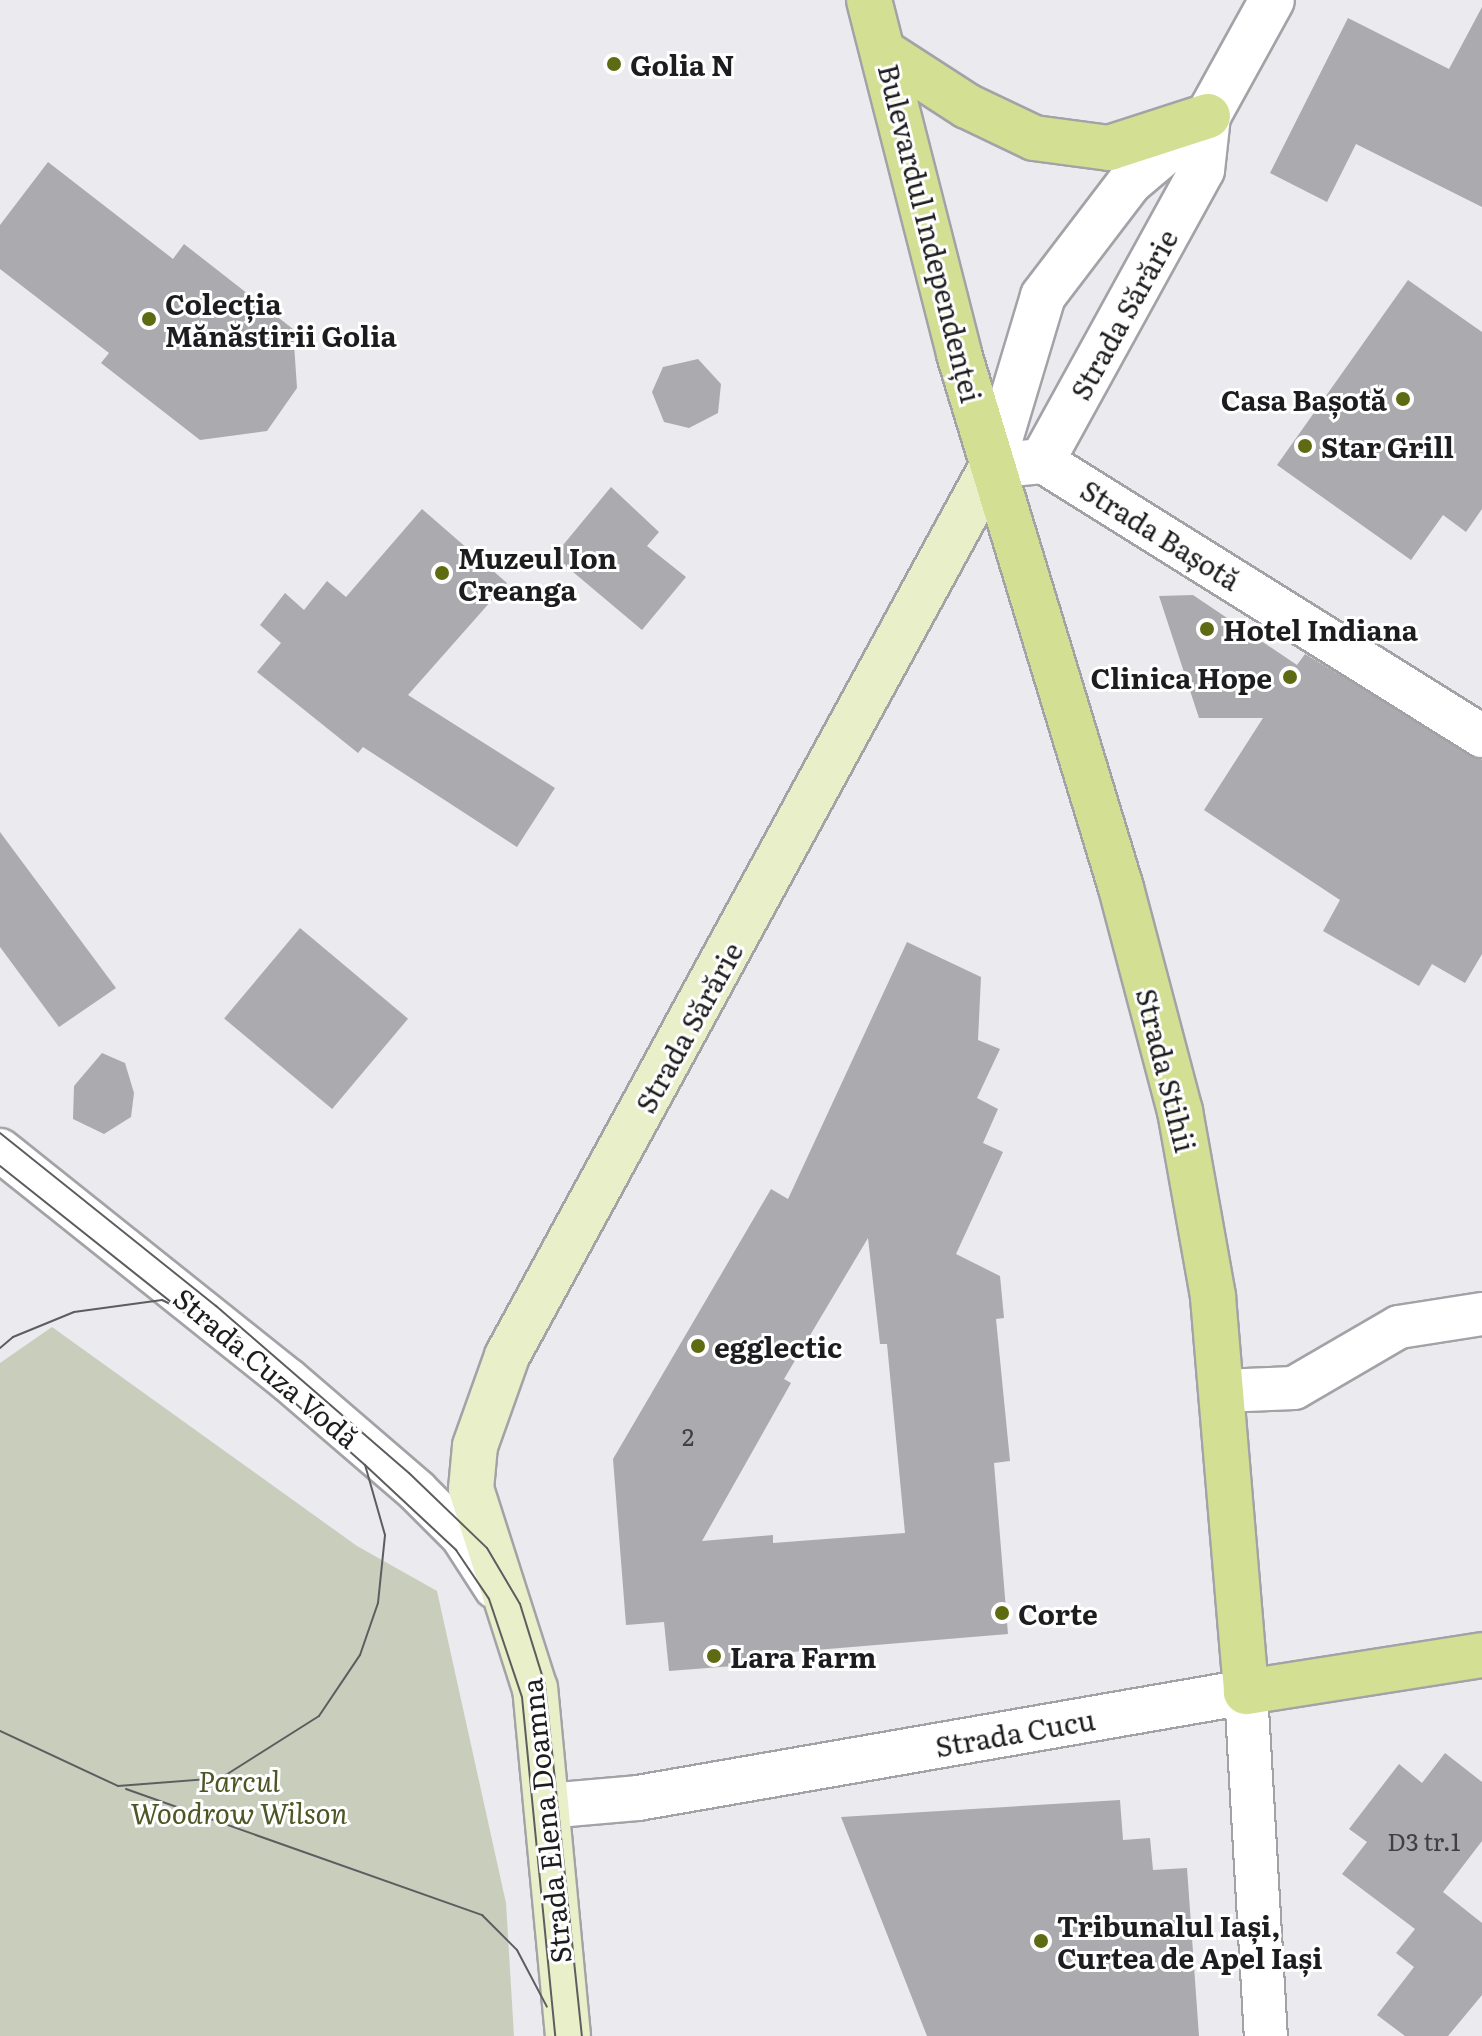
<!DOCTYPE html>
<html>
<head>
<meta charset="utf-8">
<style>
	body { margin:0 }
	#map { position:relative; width:1482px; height:2036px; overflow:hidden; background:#eaeaef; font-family:Literata,serif }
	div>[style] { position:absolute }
	.green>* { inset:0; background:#c9cdbc }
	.building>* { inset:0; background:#ababaf; transform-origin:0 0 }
	.roads { filter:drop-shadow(2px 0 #a3a3a7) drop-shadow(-2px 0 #a3a3a7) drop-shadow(0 2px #a3a3a7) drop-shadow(0 -2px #a3a3a7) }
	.minor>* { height:42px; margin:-21px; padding:0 21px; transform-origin:21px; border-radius:21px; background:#fff }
	.tertiary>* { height:44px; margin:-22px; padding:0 22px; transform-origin:22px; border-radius:22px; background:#fff }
	.secondary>* { height:44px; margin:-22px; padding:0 22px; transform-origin:22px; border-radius:22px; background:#e9efc8 }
	.primary>* { height:44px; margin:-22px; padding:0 22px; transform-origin:22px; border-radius:22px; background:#d3df92 }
	.tram>* { height:2px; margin:-1px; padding:0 1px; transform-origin:1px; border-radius:1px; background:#5d5d60 }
	.dots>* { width:22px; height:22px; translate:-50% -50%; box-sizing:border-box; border:4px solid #fff; border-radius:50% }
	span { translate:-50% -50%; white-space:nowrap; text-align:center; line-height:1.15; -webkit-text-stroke:6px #fff; paint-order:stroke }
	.number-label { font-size:24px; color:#404043 }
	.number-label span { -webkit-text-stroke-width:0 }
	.poi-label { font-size:28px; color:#1d1d1f; font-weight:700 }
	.left { translate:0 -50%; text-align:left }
	.right { translate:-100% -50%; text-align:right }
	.street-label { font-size:28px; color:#1d1d1f }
	.park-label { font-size:28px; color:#4e5626; font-style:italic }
</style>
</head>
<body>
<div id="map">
	<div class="green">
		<i style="clip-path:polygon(52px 1327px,357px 1546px,437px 1591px,506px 1903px,514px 2036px,0 2036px,0 1363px)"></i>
	</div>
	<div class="building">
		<i style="clip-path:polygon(1482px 7px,1482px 207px,1356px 144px,1327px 202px,1270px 173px,1348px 18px,1449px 69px)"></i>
		<i style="clip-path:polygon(48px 162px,173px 259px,184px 244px,293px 329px,297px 388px,267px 431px,200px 440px,101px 363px,109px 353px,0 269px,0 225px)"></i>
		<i style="clip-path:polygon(1408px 280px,1482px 332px,1482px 509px,1466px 532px,1443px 515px,1411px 560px,1277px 465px)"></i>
		<i style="clip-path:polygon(698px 359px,721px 384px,718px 413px,689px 428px,664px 422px,652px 392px,663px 367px)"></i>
		<i style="clip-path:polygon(611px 487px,659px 532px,647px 546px,686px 577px,642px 630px,554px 556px)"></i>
		<i style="clip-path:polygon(422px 509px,507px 583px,408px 695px,555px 788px,517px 847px,363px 747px,358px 753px,257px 672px,281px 643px,260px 625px,285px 593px,304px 610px,327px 581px,346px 597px)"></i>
		<i style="clip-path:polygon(1193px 595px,1297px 665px,1305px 654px,1482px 760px,1482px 954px,1465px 983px,1432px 964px,1419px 986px,1323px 931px,1340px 900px,1204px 810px,1263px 718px,1199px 718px,1159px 596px)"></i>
		<i style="clip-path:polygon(0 832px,116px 988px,59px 1027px,0 947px)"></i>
		<i style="left:300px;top:928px;width:141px;height:118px;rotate:40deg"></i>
		<i style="clip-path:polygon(evenodd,907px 942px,981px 977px,978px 1040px,1000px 1049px,977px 1098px,998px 1109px,983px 1143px,1003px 1152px,956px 1254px,1000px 1276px,1004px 1318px,996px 1319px,1010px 1461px,994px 1463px,1008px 1634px,757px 1655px,759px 1664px,669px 1671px,664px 1622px,626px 1625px,613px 1459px,771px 1189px,788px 1199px,907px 942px,868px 1238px,880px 1344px,887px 1344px,905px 1533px,773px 1543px,773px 1535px,702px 1541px,791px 1383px,784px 1379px,868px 1238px)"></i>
		<i style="clip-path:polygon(102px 1053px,125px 1063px,134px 1093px,131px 1117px,104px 1134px,73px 1119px,74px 1086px)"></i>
		<i style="clip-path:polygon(1445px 1753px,1482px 1782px,1482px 1841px,1443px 1892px,1482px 1923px,1482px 1995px,1448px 2036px,1405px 2036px,1377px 2015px,1414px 1967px,1396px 1953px,1415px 1929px,1342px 1874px,1367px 1842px,1349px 1829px,1399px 1764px,1422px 1783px)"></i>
		<i style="clip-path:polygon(1120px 1800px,1123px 1840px,1150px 1838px,1153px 1870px,1187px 1868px,1199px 2036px,927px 2036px,841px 1817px)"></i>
	</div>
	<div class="roads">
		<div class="minor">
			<i style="left:1042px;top:461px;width:519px;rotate:32.01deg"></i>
			<i style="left:0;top:1150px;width:367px;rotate:38.6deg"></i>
			<i style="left:287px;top:1379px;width:172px;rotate:40.7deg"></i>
			<i style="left:417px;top:1491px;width:64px;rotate:45deg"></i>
			<i style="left:462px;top:1536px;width:61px;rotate:57.1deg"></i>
			<i style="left:1222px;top:1391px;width:72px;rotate:-2.4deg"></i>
			<i style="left:1294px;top:1388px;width:121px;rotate:-30.2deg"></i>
			<i style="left:1399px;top:1327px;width:84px;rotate:-8.9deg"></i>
			<i style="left:1246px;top:1692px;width:345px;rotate:86.7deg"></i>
		</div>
		<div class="tertiary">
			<i style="left:1208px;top:116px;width:54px;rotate:96.3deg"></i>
			<i style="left:1202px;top:170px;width:332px;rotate:118.8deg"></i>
			<i style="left:1042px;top:461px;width:50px;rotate:174.3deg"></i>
			<i style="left:992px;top:466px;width:177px;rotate:-73.3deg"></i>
			<i style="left:1043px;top:296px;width:143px;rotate:-52.7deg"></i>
			<i style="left:1130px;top:182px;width:102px;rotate:-40.2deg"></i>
			<i style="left:1208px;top:116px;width:132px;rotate:-61.1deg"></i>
			<i style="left:547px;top:1806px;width:91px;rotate:-5deg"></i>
			<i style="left:638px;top:1798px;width:617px;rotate:-9.89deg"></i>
		</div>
		<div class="secondary">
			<i style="left:568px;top:2036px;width:349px;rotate:-95.4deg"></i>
			<i style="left:535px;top:1689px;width:210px;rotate:-107.7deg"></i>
			<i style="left:471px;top:1489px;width:43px;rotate:-84.7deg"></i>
			<i style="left:475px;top:1446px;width:96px;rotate:-70.4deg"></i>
			<i style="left:507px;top:1356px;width:1014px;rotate:-61.41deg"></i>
		</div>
		<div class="primary">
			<i style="left:869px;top:0;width:365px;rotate:75.7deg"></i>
			<i style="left:959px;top:354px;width:558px;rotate:73.12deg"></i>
			<i style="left:1121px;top:888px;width:231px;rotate:75.2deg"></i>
			<i style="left:1180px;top:1111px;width:189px;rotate:79.9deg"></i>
			<i style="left:1213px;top:1297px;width:396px;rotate:85.2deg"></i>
			<i style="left:1246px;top:1692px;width:239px;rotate:-8.9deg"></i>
			<i style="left:885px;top:53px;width:98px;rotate:32.9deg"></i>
			<i style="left:967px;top:106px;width:74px;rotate:25.5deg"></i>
			<i style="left:1034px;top:138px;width:76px;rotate:7.6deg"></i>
			<i style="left:1109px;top:148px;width:104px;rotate:-17.9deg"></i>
		</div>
	</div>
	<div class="tram">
		<i style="left:0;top:1133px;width:277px;rotate:38.7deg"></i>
		<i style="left:216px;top:1306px;width:255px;rotate:40.9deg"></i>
		<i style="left:409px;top:1473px;width:108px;rotate:43.9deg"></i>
		<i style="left:487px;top:1548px;width:65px;rotate:59.5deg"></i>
		<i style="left:520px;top:1604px;width:85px;rotate:72.8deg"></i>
		<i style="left:545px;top:1685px;width:353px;rotate:84deg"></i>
		<i style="left:0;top:1166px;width:342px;rotate:38.5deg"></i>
		<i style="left:268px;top:1379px;width:130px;rotate:41.6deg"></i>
		<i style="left:365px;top:1465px;width:125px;rotate:43deg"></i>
		<i style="left:456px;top:1550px;width:59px;rotate:56deg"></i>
		<i style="left:489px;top:1599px;width:103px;rotate:71.4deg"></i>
		<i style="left:522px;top:1697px;width:341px;rotate:84.4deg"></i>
		<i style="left:0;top:1348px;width:17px;rotate:-40deg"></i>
		<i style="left:13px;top:1337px;width:66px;rotate:-22.3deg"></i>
		<i style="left:74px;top:1312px;width:89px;rotate:-7.8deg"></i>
		<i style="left:162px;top:1300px;width:87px;rotate:26deg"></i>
		<i style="left:0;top:1731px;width:130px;rotate:25deg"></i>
		<i style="left:118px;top:1786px;width:103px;rotate:-4.4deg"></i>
		<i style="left:221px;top:1778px;width:116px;rotate:-32.3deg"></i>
		<i style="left:319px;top:1716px;width:73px;rotate:-56.1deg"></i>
		<i style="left:360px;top:1655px;width:55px;rotate:-70.9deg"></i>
		<i style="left:378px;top:1603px;width:68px;rotate:-84.1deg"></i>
		<i style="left:385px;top:1535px;width:73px;rotate:-105.9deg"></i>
		<i style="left:126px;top:1789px;width:378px;rotate:19.5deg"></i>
		<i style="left:482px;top:1915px;width:49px;rotate:45deg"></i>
		<i style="left:517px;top:1950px;width:64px;rotate:62.2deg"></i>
	</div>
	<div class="dots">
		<i style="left:614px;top:64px;background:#5f6b13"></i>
		<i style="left:149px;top:319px;background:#5f6b13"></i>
		<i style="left:1403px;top:399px;background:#5f6b13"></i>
		<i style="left:1305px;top:446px;background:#5f6b13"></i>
		<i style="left:442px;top:573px;background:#5f6b13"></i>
		<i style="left:1207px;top:629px;background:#5f6b13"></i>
		<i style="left:1290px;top:677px;background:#5f6b13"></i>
		<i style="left:698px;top:1346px;background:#5f6b13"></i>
		<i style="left:1002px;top:1613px;background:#5f6b13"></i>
		<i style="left:714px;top:1656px;background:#5f6b13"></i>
		<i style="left:1041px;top:1941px;background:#5f6b13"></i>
	</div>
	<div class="number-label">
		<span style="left:688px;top:1436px">2</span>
		<span style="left:1424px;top:1841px">D3 tr.1</span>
	</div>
	<div class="poi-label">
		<span class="left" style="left:630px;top:64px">Golia N</span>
		<span class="left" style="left:165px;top:319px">Colecția<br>Mănăstirii Golia</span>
		<span class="right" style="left:1387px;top:399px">Casa Bașotă</span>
		<span class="left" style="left:1321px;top:446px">Star Grill</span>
		<span class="left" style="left:458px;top:573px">Muzeul Ion<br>Creanga</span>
		<span class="left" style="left:1223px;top:629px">Hotel Indiana</span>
		<span class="right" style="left:1272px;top:677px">Clinica Hope</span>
		<span class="left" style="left:714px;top:1346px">egglectic</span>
		<span class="left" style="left:1018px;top:1613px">Corte</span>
		<span class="left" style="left:730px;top:1656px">Lara Farm</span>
		<span class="left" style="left:1057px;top:1941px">Tribunalul Iași,<br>Curtea de Apel Iași</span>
	</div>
	<div class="street-label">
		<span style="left:931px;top:233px;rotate:76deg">Bulevardul Independenței</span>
		<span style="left:1123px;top:314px;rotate:-61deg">Strada Sărărie</span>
		<span style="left:1161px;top:534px;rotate:32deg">Strada Bașotă</span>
		<span style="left:688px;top:1027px;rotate:-61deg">Strada Sărărie</span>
		<span style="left:1167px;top:1070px;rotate:76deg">Strada Stihii</span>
		<span style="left:267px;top:1367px;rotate:40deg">Strada Cuza Vodă</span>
		<span style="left:1015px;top:1732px;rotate:-10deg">Strada Cucu</span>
		<span style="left:545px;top:1821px;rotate:-96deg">Strada Elena Doamna</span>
	</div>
	<div class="park-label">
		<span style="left:239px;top:1796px">Parcul<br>Woodrow Wilson</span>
	</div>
</div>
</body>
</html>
